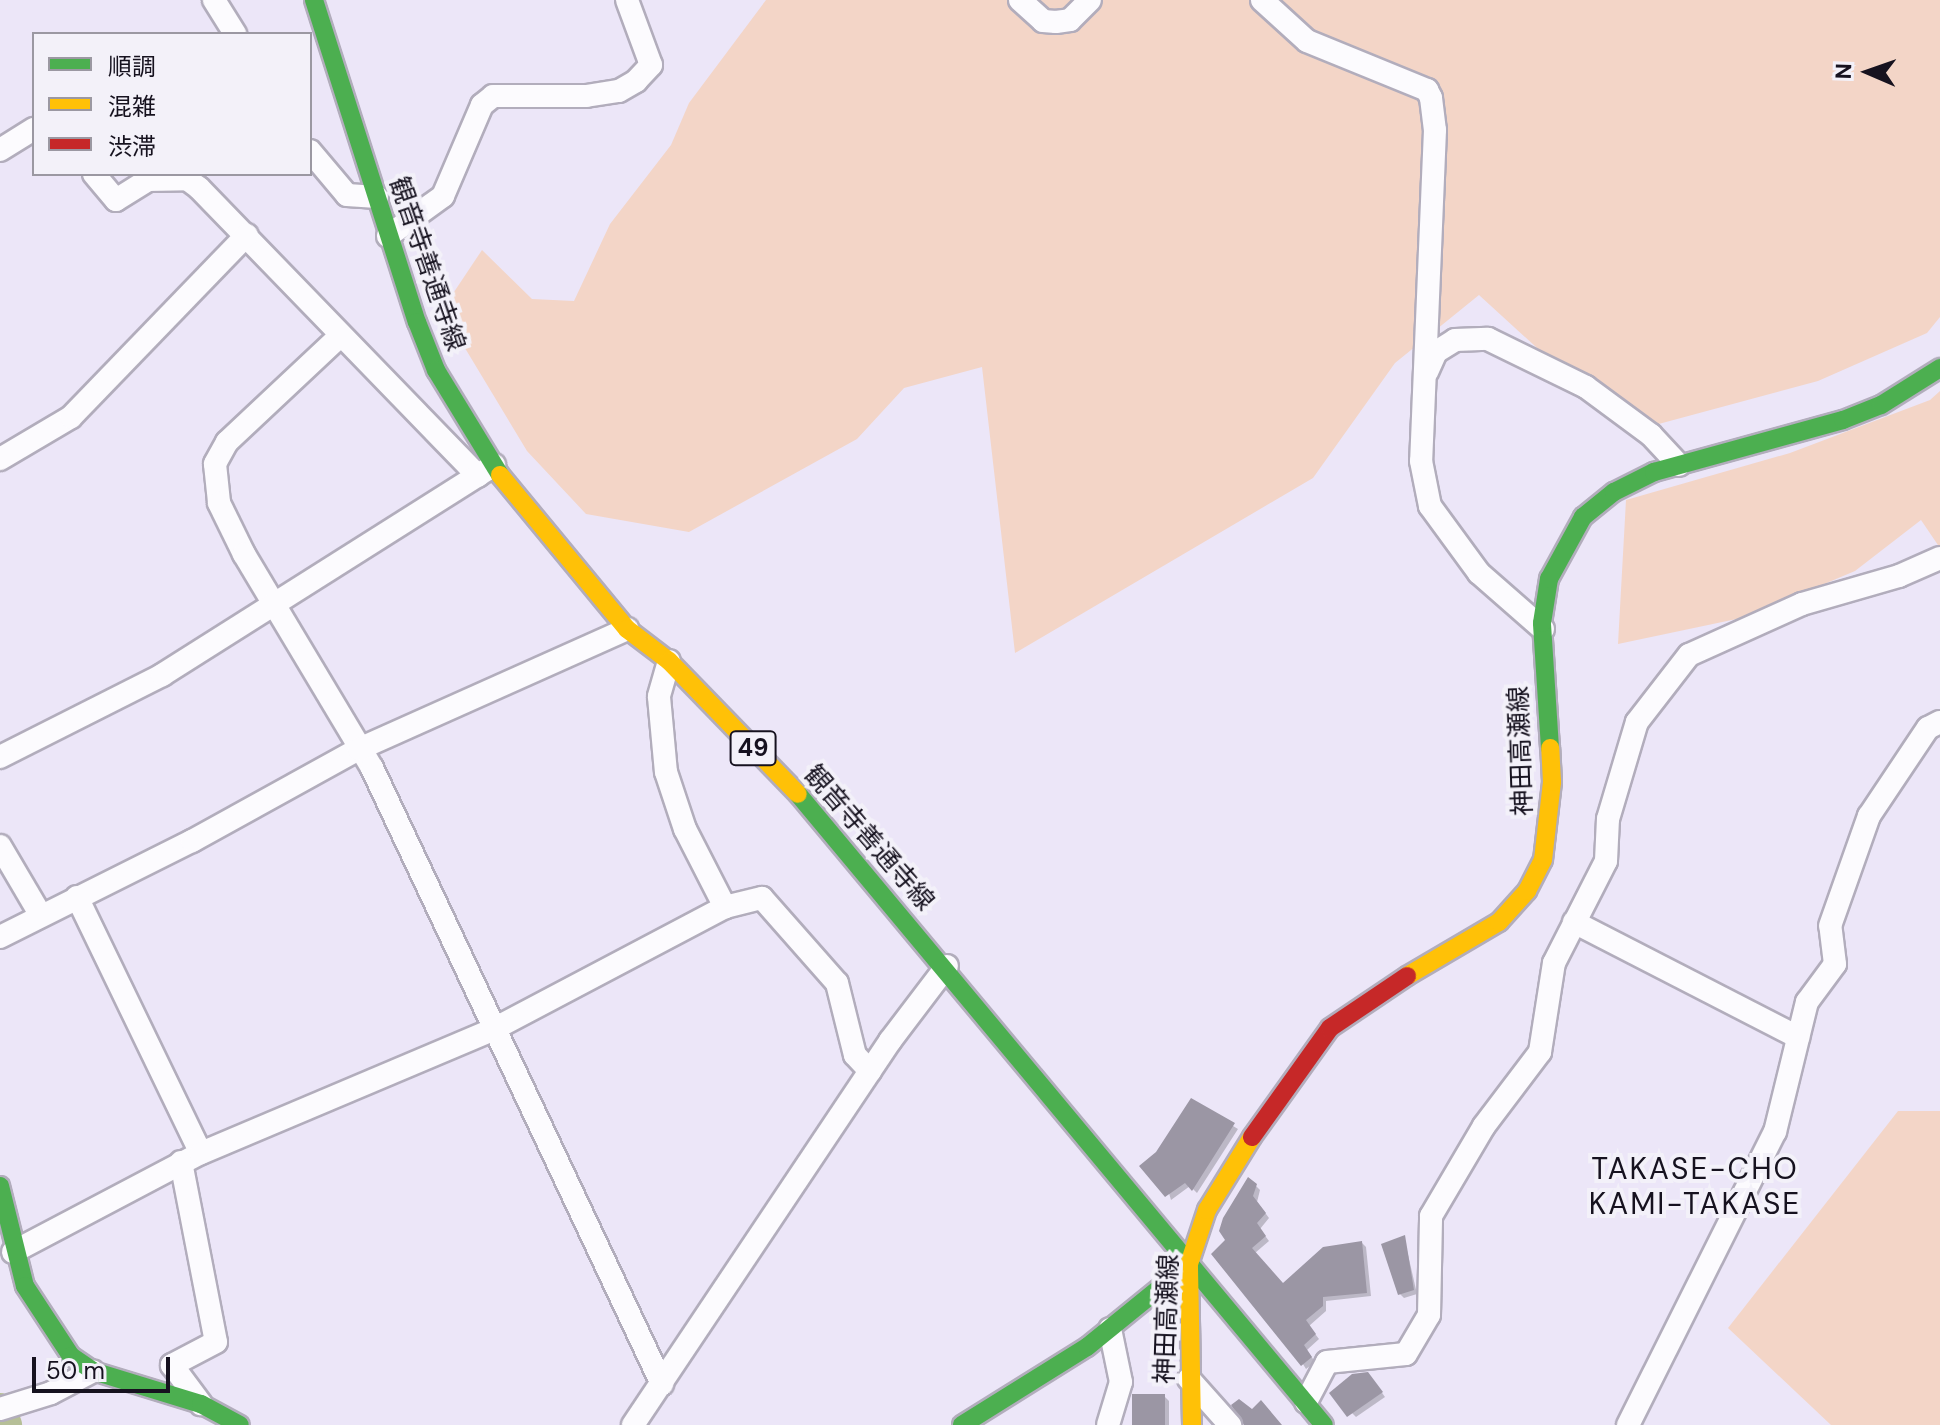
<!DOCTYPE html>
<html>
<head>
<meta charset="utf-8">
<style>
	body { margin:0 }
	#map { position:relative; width:1940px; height:1425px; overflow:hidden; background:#ece6f8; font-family:"DM Sans","Noto Sans JP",sans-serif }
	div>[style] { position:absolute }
	.green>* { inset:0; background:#f3d5c7 }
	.shadow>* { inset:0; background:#0003 }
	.river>* { height:32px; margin:-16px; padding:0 16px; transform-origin:16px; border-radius:16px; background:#b6bf97 }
	.building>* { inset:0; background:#9b96a4; transform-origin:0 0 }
	.roads { filter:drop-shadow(2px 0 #b2adbc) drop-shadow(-2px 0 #b2adbc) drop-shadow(0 2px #b2adbc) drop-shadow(0 -2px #b2adbc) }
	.street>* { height:22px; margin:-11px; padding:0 11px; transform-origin:11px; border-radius:11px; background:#fcfbfe }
	.fast>* { height:18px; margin:-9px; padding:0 9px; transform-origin:9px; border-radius:9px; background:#4caf50 }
	.slow>* { height:18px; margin:-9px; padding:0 9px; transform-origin:9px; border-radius:9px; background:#ffc107 }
	.jam>* { height:18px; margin:-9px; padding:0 9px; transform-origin:9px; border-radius:9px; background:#c62828 }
	span { translate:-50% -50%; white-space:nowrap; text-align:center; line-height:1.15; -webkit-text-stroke:8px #f3f1f9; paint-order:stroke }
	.shield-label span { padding:2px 6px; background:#f3f1f9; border:2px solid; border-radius:6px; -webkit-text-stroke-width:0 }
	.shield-label { font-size:24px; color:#16121f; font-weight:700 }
	.street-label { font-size:26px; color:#16121f }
	.quarter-label { font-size:30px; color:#16121f; letter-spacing:2px }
	.legend { position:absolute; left:32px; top:32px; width:280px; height:144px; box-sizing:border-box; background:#f3f1f9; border:2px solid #9b98a2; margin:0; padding:10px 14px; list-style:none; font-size:24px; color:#16121f }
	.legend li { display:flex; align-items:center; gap:16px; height:40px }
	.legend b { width:40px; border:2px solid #9b98a2 }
	.north { position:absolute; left:1828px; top:32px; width:80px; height:80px; -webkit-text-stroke:6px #f3f1f9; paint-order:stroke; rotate:272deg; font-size:22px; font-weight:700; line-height:32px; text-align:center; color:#16121f }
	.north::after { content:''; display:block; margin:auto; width:28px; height:36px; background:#16121f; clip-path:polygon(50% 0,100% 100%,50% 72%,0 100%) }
	.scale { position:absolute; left:32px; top:1357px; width:138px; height:36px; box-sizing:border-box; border:4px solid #16121f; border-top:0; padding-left:10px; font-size:24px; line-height:28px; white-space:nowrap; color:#16121f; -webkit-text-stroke:6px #f3f1f9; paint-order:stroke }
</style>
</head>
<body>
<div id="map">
	<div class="green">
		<i style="clip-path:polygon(766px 0,1940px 0,1940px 317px,1927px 333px,1818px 381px,1629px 432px,1479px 295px,1395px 363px,1313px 478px,1015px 653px,982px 367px,904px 388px,857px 439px,689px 532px,586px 514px,527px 451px,442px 310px,482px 250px,532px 299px,574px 301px,610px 224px,671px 145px,689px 103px)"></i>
		<i style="clip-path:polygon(1940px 391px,1940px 548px,1921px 520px,1855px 571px,1746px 617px,1618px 644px,1626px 500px,1790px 453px,1930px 400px)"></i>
		<i style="clip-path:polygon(1898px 1111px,1940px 1111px,1940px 1425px,1831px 1425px,1728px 1328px)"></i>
	</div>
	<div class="shadow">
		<i style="clip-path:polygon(1192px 1101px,1238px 1129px,1197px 1193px,1190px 1186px,1171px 1200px,1157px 1153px)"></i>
		<i style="clip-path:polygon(1256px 1186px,1260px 1190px,1257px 1202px,1269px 1218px,1260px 1229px,1269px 1241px,1255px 1253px,1284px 1286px,1362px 1243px,1366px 1247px,1371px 1296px,1326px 1301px,1326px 1311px,1309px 1326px,1319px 1339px,1307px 1350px,1315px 1362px,1306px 1369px,1227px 1240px)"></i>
		<i style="clip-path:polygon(1404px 1237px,1417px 1294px,1404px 1298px,1400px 1294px)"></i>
		<i style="clip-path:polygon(1372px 1379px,1385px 1397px,1356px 1417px,1332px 1393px)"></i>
		<i style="clip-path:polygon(1164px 1396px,1169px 1401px,1169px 1425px,1132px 1425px)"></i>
	</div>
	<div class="river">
		<i style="left:0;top:1409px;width:17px;rotate:69deg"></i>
	</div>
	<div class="building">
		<i style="clip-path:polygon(1191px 1098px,1235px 1123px,1192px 1191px,1185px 1183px,1165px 1197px,1139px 1166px,1156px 1152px)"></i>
		<i style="clip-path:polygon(1248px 1177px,1257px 1184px,1253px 1196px,1266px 1213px,1257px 1223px,1266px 1236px,1252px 1248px,1283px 1283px,1323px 1247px,1362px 1241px,1367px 1293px,1323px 1297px,1323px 1306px,1306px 1320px,1316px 1334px,1304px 1345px,1312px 1357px,1301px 1366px,1211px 1254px,1225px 1240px,1219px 1231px,1223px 1218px)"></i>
		<i style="clip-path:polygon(1405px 1235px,1414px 1290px,1398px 1295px,1381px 1244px)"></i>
		<i style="clip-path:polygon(1368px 1372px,1383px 1392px,1347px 1417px,1329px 1393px,1352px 1374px)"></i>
		<i style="left:1132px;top:1394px;width:33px;height:31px"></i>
		<i style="clip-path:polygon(1239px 1399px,1252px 1409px,1261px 1400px,1282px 1425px,1244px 1425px,1231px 1405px)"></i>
	</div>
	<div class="roads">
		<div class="street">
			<i style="left:214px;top:0;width:40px;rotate:58deg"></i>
			<i style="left:1020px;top:0;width:31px;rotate:42deg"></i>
			<i style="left:1043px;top:21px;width:13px;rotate:4deg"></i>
			<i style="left:1056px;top:22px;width:14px;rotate:-8deg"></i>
			<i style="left:1070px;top:20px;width:28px;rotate:-45deg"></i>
			<i style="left:1262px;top:0;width:61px;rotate:42.3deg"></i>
			<i style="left:1307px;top:41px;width:130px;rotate:22.2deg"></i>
			<i style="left:1427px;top:90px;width:9px;rotate:63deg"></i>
			<i style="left:1431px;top:98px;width:32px;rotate:83deg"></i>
			<i style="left:1435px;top:130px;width:331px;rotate:92.4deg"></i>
			<i style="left:1421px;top:461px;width:46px;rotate:78.7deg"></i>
			<i style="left:1430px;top:506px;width:83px;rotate:53.8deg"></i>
			<i style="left:1479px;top:573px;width:85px;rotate:41.2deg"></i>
			<i style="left:0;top:150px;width:40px;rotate:-32deg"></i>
			<i style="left:310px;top:151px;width:57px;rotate:49.9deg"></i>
			<i style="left:347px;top:195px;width:30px;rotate:4deg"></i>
			<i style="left:94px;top:174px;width:34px;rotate:50deg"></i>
			<i style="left:116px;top:200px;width:38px;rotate:-32deg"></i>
			<i style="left:148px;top:180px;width:39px;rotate:-1deg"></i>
			<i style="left:187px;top:179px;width:15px;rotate:37deg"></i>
			<i style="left:199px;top:188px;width:401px;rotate:45.9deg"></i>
			<i style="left:388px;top:236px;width:68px;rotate:-36deg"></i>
			<i style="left:443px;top:196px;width:99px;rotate:-66.8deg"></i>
			<i style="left:482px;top:105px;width:14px;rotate:-39deg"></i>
			<i style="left:493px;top:96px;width:93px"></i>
			<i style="left:586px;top:96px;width:33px;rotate:-9deg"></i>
			<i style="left:619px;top:91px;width:20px;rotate:-30deg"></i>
			<i style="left:636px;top:81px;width:22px;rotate:-47deg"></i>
			<i style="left:651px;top:65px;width:69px;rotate:-110.3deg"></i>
			<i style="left:340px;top:336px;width:155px;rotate:136.8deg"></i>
			<i style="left:227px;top:442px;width:25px;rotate:119deg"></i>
			<i style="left:215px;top:464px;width:39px;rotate:84deg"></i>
			<i style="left:219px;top:503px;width:57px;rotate:63.9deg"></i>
			<i style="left:244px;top:554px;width:249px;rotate:59.1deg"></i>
			<i style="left:372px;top:768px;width:681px;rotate:64.79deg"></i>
			<i style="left:1427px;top:372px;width:22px;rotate:-66deg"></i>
			<i style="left:1436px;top:352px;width:22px;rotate:-32deg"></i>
			<i style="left:1455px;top:340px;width:33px;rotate:-2deg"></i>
			<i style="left:1488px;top:339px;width:109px;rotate:26.1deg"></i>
			<i style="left:1586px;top:387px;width:81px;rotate:36.4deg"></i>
			<i style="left:1651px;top:435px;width:41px;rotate:47deg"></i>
			<i style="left:0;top:459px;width:82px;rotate:-30.6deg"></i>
			<i style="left:71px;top:417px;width:253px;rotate:-46deg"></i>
			<i style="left:669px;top:661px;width:37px;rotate:106deg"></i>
			<i style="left:659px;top:697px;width:75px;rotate:84.7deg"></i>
			<i style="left:666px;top:772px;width:60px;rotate:71.6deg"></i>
			<i style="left:685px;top:829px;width:88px;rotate:62.9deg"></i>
			<i style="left:0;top:757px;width:182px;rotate:-26.8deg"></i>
			<i style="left:162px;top:675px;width:393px;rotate:-32.3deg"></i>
			<i style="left:0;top:846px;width:79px;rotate:59.5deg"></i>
			<i style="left:77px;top:897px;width:284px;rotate:64.2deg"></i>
			<i style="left:1574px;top:922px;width:252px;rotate:27.2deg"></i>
			<i style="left:0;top:937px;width:215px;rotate:-26.6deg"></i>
			<i style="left:192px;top:841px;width:191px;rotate:-28.9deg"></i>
			<i style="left:359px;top:749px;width:294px;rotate:-24.1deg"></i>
			<i style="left:181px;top:1162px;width:183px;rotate:79deg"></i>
			<i style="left:216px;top:1342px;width:50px;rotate:152.4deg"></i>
			<i style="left:172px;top:1365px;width:49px;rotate:53.4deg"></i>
			<i style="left:13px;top:1252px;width:212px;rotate:-27.8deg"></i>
			<i style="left:201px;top:1153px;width:316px;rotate:-22.9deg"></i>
			<i style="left:492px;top:1030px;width:263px;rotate:-27.8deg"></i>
			<i style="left:725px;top:907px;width:38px;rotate:-14deg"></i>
			<i style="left:762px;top:898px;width:113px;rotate:48.6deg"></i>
			<i style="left:837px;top:983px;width:74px;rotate:76deg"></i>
			<i style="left:855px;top:1055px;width:22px;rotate:47deg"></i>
			<i style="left:1189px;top:1379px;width:62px;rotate:48.3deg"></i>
			<i style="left:1306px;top:1402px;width:45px;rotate:-62.3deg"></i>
			<i style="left:1327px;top:1362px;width:79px;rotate:-5.8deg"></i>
			<i style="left:1406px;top:1354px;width:45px;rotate:-59.5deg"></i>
			<i style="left:1429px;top:1315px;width:99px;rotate:-88.8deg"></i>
			<i style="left:1431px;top:1216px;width:104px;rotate:-59.5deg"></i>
			<i style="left:1484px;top:1126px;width:93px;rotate:-52.9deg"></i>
			<i style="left:1540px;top:1052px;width:90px;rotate:-81.1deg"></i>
			<i style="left:1554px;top:963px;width:114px;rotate:-63deg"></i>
			<i style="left:1606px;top:861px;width:42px;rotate:-87.3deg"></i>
			<i style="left:1608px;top:819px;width:101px;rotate:-73.4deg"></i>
			<i style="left:1637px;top:722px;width:85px;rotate:-52.2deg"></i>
			<i style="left:1689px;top:655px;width:124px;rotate:-24.3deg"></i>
			<i style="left:1802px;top:604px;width:101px;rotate:-16.1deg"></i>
			<i style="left:1899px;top:576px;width:45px;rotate:-23.7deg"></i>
			<i style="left:0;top:1409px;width:53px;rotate:-17.4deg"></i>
			<i style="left:51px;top:1393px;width:47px;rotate:-27.6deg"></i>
			<i style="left:633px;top:1425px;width:462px;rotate:-56.2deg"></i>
			<i style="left:890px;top:1041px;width:94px;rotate:-52.8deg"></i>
			<i style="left:1108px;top:1425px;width:45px;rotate:-73.2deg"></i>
			<i style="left:1121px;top:1382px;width:54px;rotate:-101.7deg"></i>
			<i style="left:1628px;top:1425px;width:328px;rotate:-63.4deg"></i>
			<i style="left:1775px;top:1132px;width:134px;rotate:-76.2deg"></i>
			<i style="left:1807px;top:1002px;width:47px;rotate:-53.6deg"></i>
			<i style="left:1835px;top:964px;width:38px;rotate:-97deg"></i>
			<i style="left:1830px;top:926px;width:117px;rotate:-70.5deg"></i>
			<i style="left:1869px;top:816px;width:106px;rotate:-56.2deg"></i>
			<i style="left:1928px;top:728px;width:13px;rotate:-27deg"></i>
		</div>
		<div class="fast">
			<i style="left:314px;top:0;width:338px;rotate:72.3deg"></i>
			<i style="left:417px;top:322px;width:52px;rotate:68.4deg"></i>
			<i style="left:436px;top:370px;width:123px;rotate:58.6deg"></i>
			<i style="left:1550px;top:748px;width:125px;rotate:-93.7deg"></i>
			<i style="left:1542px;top:623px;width:45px;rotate:-81deg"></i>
			<i style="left:1549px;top:579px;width:71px;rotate:-61.3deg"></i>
			<i style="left:1583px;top:517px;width:40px;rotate:-39deg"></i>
			<i style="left:1614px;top:492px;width:45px;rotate:-26.6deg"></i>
			<i style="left:1654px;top:472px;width:196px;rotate:-15.4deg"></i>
			<i style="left:1843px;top:420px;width:41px;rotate:-21.5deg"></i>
			<i style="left:1881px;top:405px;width:70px;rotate:-32.1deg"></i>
			<i style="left:798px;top:794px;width:821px;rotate:50.19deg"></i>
			<i style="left:0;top:1186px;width:103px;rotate:76deg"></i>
			<i style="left:25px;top:1286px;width:84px;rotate:56.7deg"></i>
			<i style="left:71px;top:1356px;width:27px;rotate:34deg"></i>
			<i style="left:93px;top:1371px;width:113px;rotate:17deg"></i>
			<i style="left:201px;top:1404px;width:44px;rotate:28.3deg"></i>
			<i style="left:962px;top:1425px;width:147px;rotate:-32deg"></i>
			<i style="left:1087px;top:1347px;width:132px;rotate:-39.1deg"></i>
		</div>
		<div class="slow">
			<i style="left:500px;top:475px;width:200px;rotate:50.5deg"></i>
			<i style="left:627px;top:629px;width:53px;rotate:37.3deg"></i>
			<i style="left:669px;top:661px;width:185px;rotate:45.9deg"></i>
			<i style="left:1407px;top:976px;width:107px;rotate:-30.4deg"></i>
			<i style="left:1499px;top:922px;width:42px;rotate:-47.9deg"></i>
			<i style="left:1527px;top:891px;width:35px;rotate:-63deg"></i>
			<i style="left:1543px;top:860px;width:79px;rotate:-83.4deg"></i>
			<i style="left:1552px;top:782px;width:34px;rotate:-93deg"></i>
			<i style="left:1192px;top:1425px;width:161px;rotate:-91.1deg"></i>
			<i style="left:1189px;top:1264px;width:57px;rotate:-71.6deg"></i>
			<i style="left:1207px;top:1210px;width:86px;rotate:-58.3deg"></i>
		</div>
		<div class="jam">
			<i style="left:1252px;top:1137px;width:134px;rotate:-54.4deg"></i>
			<i style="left:1330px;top:1028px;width:93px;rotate:-34deg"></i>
		</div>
	</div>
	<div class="shield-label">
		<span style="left:753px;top:748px">49</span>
	</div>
	<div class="street-label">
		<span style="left:427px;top:264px;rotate:71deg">観音寺善通寺線</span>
		<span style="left:1521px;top:751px;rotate:-92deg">神田高瀬線</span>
		<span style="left:869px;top:838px;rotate:49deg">観音寺善通寺線</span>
		<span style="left:1167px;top:1319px;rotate:-88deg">神田高瀬線</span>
	</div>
	<div class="quarter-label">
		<span style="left:1695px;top:1186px">TAKASE-CHO<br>KAMI-TAKASE</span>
	</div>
	<ul class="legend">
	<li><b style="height:10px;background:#4caf50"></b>順調</li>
	<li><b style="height:10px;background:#ffc107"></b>混雑</li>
	<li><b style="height:10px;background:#c62828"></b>渋滞</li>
	</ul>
	<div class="north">N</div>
	<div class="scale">50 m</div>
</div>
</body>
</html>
